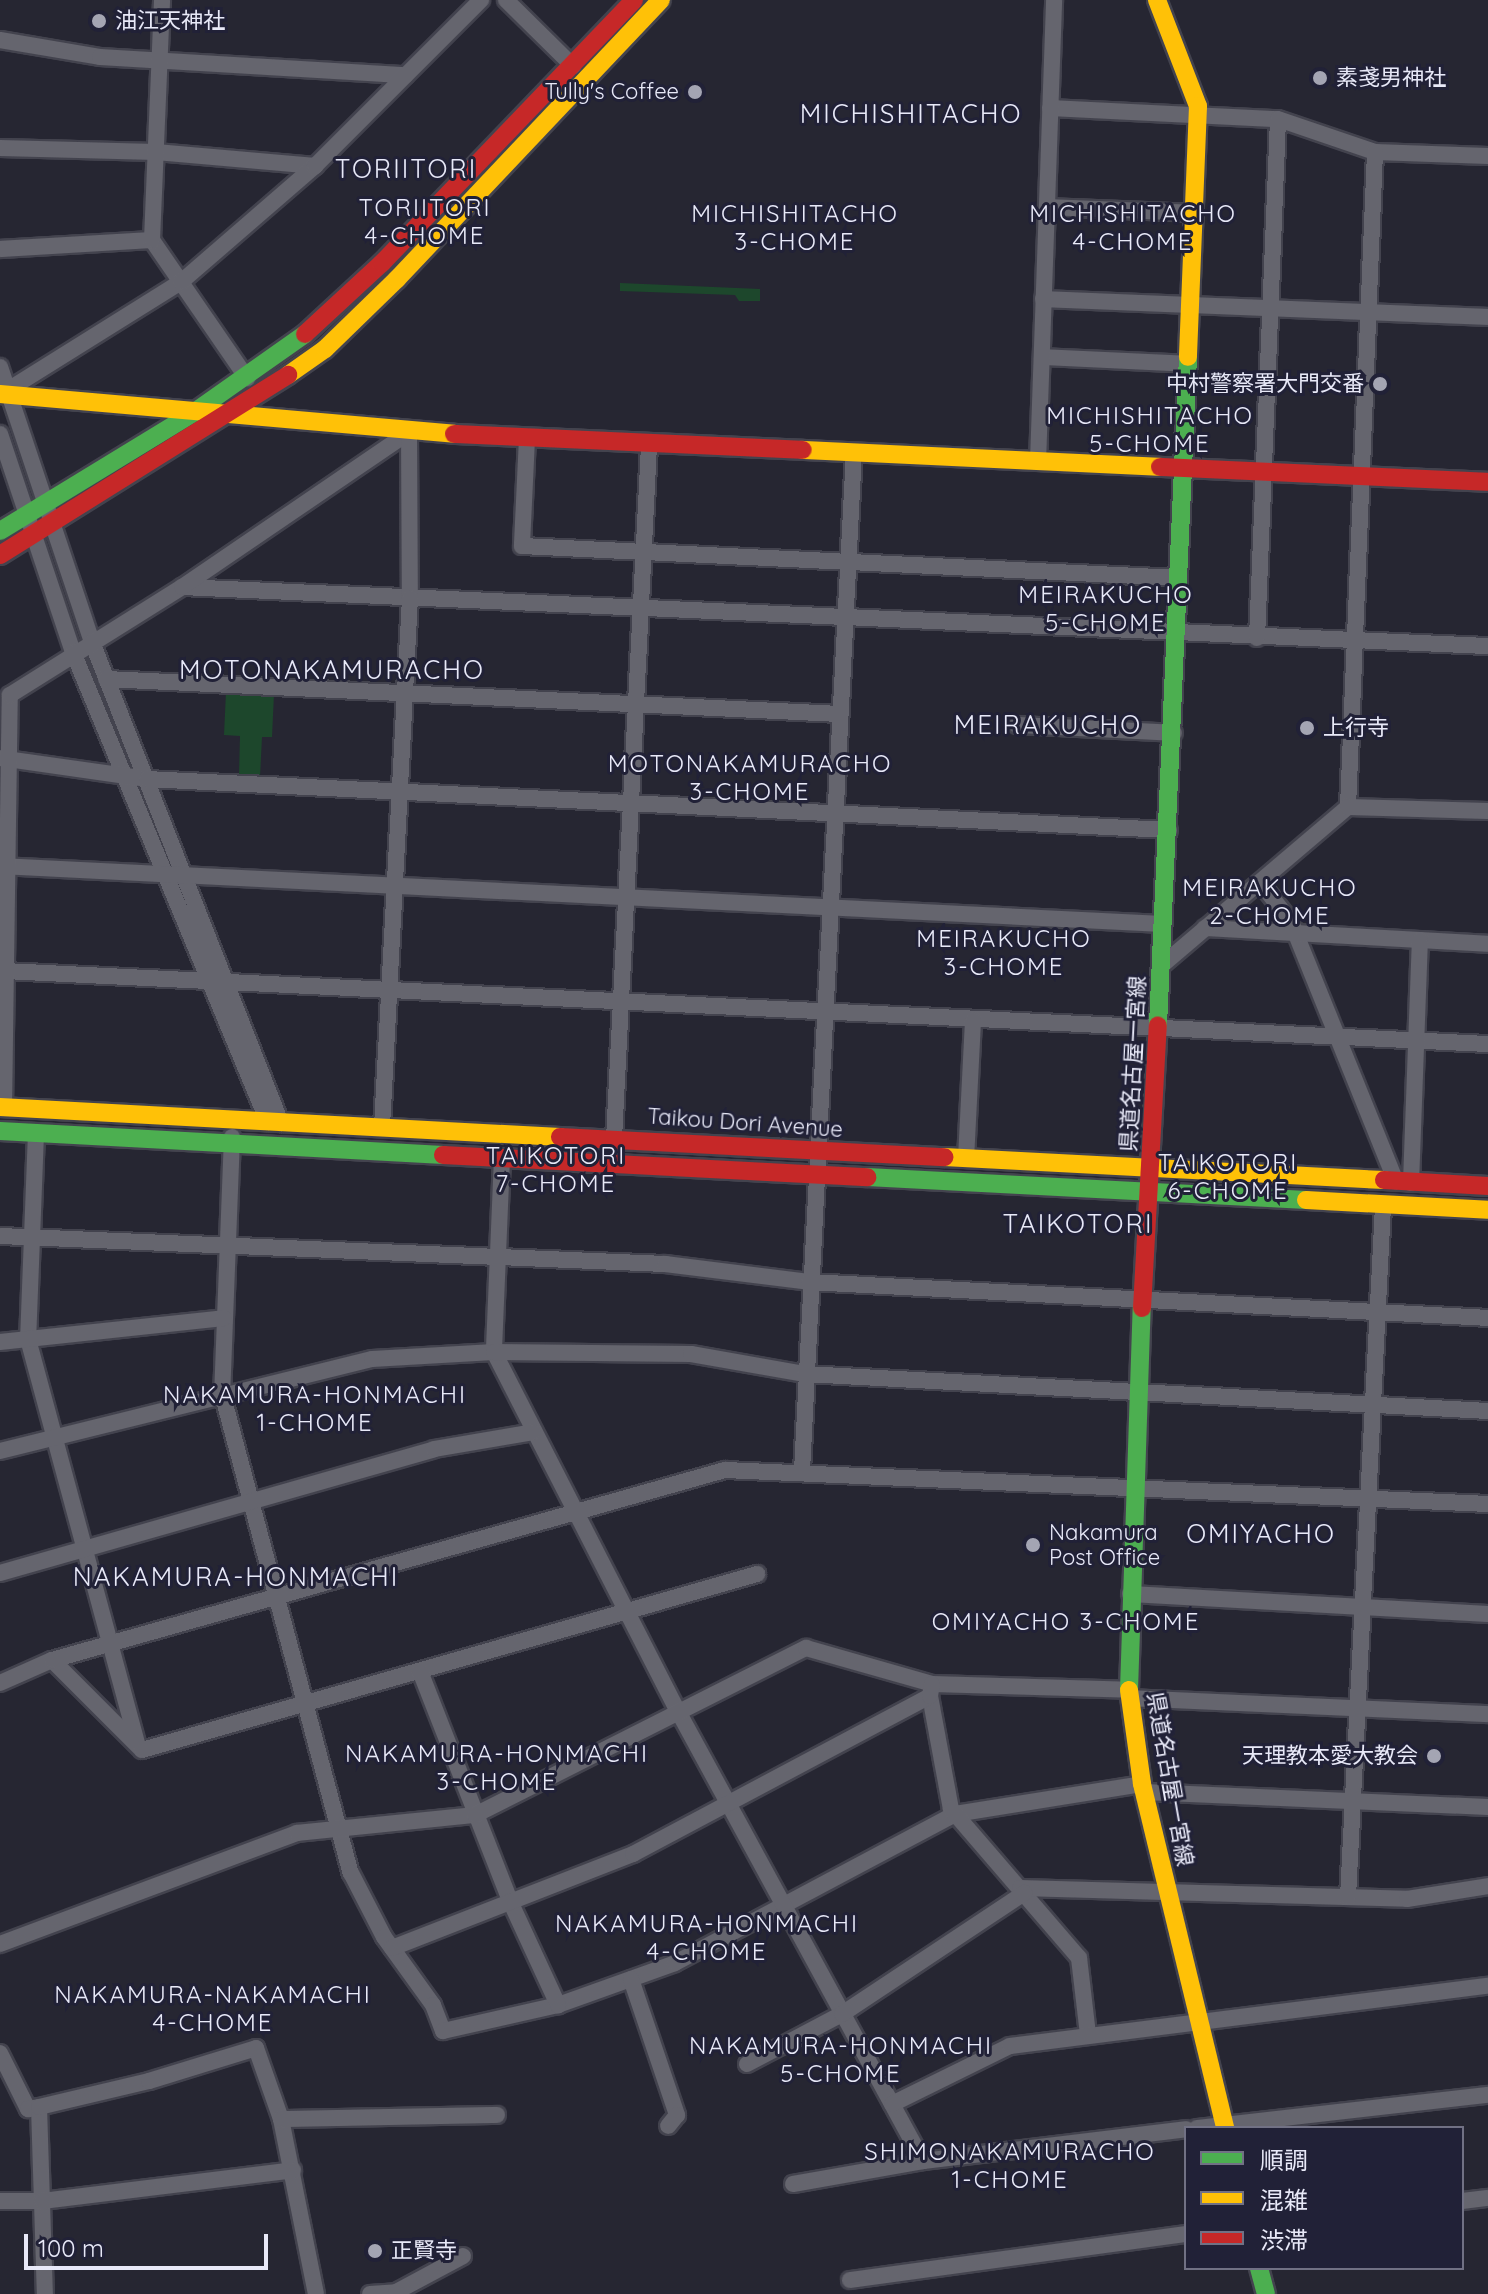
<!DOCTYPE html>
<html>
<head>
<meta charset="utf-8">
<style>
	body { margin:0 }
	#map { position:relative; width:1488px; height:2294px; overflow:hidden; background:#262632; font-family:Quicksand,"Noto Sans JP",sans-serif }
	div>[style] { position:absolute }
	.green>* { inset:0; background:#1d472c }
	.roads { filter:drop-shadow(2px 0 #43434e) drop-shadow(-2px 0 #43434e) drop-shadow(0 2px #43434e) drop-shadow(0 -2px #43434e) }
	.street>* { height:16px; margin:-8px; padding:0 8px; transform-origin:8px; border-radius:8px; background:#65656e }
	.fast>* { height:18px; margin:-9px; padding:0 9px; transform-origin:9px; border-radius:9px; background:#4caf50 }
	.slow>* { height:18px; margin:-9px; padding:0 9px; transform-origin:9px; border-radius:9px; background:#ffc107 }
	.jam>* { height:18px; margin:-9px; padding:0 9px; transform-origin:9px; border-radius:9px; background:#c62828 }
	.dots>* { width:22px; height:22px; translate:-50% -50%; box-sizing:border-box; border:4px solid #212137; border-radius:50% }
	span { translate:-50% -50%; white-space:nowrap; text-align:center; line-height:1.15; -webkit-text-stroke:6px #212137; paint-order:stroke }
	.poi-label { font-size:22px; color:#e8e9f8 }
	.left { translate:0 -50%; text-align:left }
	.right { translate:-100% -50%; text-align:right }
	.street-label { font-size:22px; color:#e8e9f8 }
	.neighbourhood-label { font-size:24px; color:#e8e9f8; letter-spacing:2px }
	.quarter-label { font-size:26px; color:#e8e9f8; letter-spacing:2px }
	.legend { position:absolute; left:1184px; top:2126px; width:280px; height:144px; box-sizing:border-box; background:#212137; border:2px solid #717184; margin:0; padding:10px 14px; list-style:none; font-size:24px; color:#e8e9f8 }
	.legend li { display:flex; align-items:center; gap:16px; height:40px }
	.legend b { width:40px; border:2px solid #717184 }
	.scale { position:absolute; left:24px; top:2234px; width:244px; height:36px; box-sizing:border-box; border:4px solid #e8e9f8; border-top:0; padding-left:10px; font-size:24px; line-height:28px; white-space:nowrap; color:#e8e9f8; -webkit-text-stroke:6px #212137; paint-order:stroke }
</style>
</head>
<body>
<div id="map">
	<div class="green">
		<i style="clip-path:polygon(620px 283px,760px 289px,760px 301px,739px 301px,735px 295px,620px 291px)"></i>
		<i style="clip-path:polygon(226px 692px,274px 694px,272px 737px,262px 737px,260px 777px,239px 776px,240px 736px,224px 735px)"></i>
	</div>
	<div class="roads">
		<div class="street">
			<i style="left:506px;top:0;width:94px;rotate:44.6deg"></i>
			<i style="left:0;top:40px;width:101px;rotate:9.6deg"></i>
			<i style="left:100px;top:57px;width:306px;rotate:3.4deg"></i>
			<i style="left:1050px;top:108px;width:228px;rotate:2.8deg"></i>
			<i style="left:1278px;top:119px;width:102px;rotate:18.8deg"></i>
			<i style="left:1375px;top:152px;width:113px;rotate:2deg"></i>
			<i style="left:0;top:148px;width:156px;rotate:1.5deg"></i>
			<i style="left:156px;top:152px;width:160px;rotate:5deg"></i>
			<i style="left:1048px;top:207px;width:147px;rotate:2.3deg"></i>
			<i style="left:152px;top:240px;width:168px;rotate:55.5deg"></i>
			<i style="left:0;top:249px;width:152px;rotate:-3.4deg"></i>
			<i style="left:152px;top:240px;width:240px;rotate:-87.6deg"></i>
			<i style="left:1043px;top:299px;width:445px;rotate:2.3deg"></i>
			<i style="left:1042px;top:357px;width:147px;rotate:2.7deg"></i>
			<i style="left:0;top:367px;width:290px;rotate:71.5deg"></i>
			<i style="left:92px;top:642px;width:517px;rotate:68.55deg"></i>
			<i style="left:8px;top:390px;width:204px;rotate:-32deg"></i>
			<i style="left:181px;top:282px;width:177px;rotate:-40.9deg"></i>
			<i style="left:315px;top:166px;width:235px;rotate:-45deg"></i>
			<i style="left:0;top:434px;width:230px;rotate:71.5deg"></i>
			<i style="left:73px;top:652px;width:509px;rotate:67.47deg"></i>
			<i style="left:527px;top:438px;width:108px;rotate:92.7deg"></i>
			<i style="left:522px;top:546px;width:658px;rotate:2.79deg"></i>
			<i style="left:1038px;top:462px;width:462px;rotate:-88deg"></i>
			<i style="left:182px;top:587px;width:1307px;rotate:2.59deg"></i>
			<i style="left:1257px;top:638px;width:519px;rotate:-87.68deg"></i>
			<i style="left:106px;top:679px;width:735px;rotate:2.73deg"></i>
			<i style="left:1017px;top:725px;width:157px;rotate:2.9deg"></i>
			<i style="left:0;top:758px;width:148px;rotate:8.1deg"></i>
			<i style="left:147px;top:779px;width:1023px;rotate:2.86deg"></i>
			<i style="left:1348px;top:807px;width:656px;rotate:-87.64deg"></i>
			<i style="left:0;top:866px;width:1164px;rotate:2.86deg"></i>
			<i style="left:1260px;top:882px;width:51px;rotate:52.2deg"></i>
			<i style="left:1291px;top:922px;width:280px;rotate:68deg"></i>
			<i style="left:1205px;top:928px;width:283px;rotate:3.2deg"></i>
			<i style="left:1161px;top:966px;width:245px;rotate:-40.4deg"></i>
			<i style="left:1348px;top:807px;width:140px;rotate:1.6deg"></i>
			<i style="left:5px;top:971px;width:1485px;rotate:2.82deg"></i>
			<i style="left:4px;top:1107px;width:412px;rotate:-89.2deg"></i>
			<i style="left:10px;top:695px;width:203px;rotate:-32.1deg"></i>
			<i style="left:182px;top:587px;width:275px;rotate:-34.3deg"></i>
			<i style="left:409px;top:432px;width:166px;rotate:89.7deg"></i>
			<i style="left:410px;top:598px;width:530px;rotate:93.03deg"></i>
			<i style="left:36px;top:1133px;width:206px;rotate:92.2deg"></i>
			<i style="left:28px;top:1339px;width:419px;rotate:74.9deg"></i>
			<i style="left:232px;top:1137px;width:256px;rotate:92.2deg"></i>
			<i style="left:222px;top:1393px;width:497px;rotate:75deg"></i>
			<i style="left:351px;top:1873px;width:72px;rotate:62.7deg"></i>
			<i style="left:384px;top:1937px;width:84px;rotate:54.2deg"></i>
			<i style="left:433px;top:2005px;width:28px;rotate:69deg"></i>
			<i style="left:443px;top:2031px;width:118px;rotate:-12.7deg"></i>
			<i style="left:558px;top:2005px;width:124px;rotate:-19.7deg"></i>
			<i style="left:675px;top:1963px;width:317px;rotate:-28deg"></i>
			<i style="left:955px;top:1814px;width:189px;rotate:-9.1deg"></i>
			<i style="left:614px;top:1139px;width:695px;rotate:-87.11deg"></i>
			<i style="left:502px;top:1158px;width:194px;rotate:92.4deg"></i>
			<i style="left:494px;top:1352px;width:406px;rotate:62.9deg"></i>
			<i style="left:679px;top:1713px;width:510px;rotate:61.43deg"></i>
			<i style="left:966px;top:1159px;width:139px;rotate:-87.1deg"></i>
			<i style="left:1411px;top:1183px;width:243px;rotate:-87.9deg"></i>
			<i style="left:0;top:1236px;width:666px;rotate:2.41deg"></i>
			<i style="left:665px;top:1264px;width:145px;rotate:7.1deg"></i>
			<i style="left:809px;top:1282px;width:680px;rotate:3.03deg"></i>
			<i style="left:0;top:1342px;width:225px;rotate:-6.1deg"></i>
			<i style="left:0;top:1451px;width:383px;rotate:-13.9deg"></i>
			<i style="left:372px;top:1359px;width:122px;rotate:-3.3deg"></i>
			<i style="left:494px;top:1352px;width:197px;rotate:0.6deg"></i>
			<i style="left:691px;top:1354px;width:116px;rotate:10deg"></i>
			<i style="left:805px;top:1374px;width:684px;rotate:3.1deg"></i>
			<i style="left:802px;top:1471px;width:1019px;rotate:-87.08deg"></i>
			<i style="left:0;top:1573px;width:451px;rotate:-15.9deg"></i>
			<i style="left:434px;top:1449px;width:100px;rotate:-9.7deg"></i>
			<i style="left:1130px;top:1594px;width:359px;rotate:3.2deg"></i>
			<i style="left:52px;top:1660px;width:127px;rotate:45deg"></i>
			<i style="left:142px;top:1750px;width:640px;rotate:-15.97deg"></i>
			<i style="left:420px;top:1671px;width:247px;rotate:68.6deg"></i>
			<i style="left:510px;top:1901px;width:115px;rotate:65.2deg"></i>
			<i style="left:0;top:1683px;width:57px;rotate:-23.9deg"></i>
			<i style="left:52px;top:1660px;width:699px;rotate:-15.77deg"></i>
			<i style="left:725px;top:1470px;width:764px;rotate:2.55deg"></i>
			<i style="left:930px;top:1696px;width:115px;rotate:79.5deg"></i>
			<i style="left:951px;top:1809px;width:196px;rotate:49.3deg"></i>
			<i style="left:1079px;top:1958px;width:78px;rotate:83.3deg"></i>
			<i style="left:1130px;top:1698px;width:358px;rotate:2.6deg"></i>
			<i style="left:1144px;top:1792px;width:344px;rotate:2.5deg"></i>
			<i style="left:1020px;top:1888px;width:387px;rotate:1.6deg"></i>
			<i style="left:1407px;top:1899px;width:82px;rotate:-9.1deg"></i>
			<i style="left:1348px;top:1897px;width:693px;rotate:-87.1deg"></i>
			<i style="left:0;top:1944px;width:317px;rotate:-20.5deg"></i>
			<i style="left:297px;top:1833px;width:179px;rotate:-5.8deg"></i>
			<i style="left:475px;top:1815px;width:371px;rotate:-26.8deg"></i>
			<i style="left:806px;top:1648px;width:131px;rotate:15.9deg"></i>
			<i style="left:932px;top:1684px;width:197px;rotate:1.7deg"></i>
			<i style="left:392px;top:1948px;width:259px;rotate:-21.3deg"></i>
			<i style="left:633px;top:1854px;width:336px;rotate:-28deg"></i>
			<i style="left:930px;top:1696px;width:12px;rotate:-81deg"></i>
			<i style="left:631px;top:1979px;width:144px;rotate:71.3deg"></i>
			<i style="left:677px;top:2115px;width:14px;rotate:129deg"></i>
			<i style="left:0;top:2053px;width:63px;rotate:63.4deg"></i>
			<i style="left:28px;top:2109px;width:11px;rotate:-10deg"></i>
			<i style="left:39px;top:2107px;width:187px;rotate:88.2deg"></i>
			<i style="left:747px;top:2064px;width:107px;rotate:-27.8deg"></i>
			<i style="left:842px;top:2014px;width:219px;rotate:-33.6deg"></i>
			<i style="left:892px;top:2104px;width:131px;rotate:-26.2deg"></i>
			<i style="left:1010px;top:2046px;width:482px;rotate:-7.2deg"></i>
			<i style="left:39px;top:2107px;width:113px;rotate:-13.3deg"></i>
			<i style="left:149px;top:2081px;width:112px;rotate:-17.1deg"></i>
			<i style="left:256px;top:2048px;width:75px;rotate:70.6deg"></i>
			<i style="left:281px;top:2119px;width:178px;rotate:78.7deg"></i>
			<i style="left:281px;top:2119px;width:216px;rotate:-1.1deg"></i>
			<i style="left:1197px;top:2128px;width:293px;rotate:-6.5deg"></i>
			<i style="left:793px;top:2184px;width:132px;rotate:-10deg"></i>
			<i style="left:923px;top:2161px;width:265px;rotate:-6.9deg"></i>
			<i style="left:0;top:2201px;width:42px"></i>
			<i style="left:42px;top:2201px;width:253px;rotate:-7deg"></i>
			<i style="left:1462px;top:2201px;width:26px;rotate:-7deg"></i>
			<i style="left:850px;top:2280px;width:339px;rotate:-7.8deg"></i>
			<i style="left:370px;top:2294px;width:26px;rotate:-4deg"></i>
			<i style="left:396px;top:2292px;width:76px;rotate:-28.2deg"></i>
		</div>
		<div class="fast">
			<i style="left:0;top:531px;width:226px;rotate:-31.4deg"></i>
			<i style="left:193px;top:413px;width:137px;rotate:-35.2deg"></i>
			<i style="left:1158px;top:1025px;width:669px;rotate:-87.43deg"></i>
			<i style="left:0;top:1131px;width:444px;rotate:3.1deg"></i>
			<i style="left:867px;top:1177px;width:440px;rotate:3deg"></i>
			<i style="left:1129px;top:1690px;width:382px;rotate:-88.1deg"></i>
			<i style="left:1259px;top:2268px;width:27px;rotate:75deg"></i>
		</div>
		<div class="slow">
			<i style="left:1157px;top:0;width:114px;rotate:68.9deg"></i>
			<i style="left:1198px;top:106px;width:251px;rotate:92.3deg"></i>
			<i style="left:288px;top:375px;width:45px;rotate:-35.1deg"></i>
			<i style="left:325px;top:349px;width:100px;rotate:-44.2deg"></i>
			<i style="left:397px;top:279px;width:384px;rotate:-46.6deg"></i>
			<i style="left:0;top:394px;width:456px;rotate:5deg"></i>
			<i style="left:803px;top:450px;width:357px;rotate:2.7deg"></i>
			<i style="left:0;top:1107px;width:561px;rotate:3.07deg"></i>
			<i style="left:944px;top:1157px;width:441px;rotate:3deg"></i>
			<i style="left:1306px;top:1200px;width:182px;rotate:3.1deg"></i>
			<i style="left:1129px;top:1690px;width:95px;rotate:82.1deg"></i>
			<i style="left:1142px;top:1784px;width:354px;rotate:76.4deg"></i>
		</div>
		<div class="jam">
			<i style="left:305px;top:334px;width:105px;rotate:-42.7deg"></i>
			<i style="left:382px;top:263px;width:364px;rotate:-46.2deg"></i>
			<i style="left:454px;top:434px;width:349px;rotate:2.6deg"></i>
			<i style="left:1160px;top:467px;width:328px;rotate:2.6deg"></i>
			<i style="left:0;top:555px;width:340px;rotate:-32deg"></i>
			<i style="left:560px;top:1137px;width:385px;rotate:3deg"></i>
			<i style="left:443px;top:1155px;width:425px;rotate:3deg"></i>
			<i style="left:1384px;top:1180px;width:104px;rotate:3.3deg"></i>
			<i style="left:1142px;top:1308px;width:283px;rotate:-86.8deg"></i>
		</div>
	</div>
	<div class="dots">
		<i style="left:99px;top:21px;background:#a4a5b3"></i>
		<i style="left:1320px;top:78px;background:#a4a5b3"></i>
		<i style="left:695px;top:92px;background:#a4a5b3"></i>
		<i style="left:1380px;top:384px;background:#a4a5b3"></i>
		<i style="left:1307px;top:728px;background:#a4a5b3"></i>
		<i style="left:1033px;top:1545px;background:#a4a5b3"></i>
		<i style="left:1434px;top:1756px;background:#a4a5b3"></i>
		<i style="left:375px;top:2251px;background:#a4a5b3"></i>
	</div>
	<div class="poi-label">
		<span class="left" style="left:115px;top:21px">油江天神社</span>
		<span class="left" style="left:1336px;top:78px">素戔男神社</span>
		<span class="right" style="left:679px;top:92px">Tully's Coffee</span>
		<span class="right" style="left:1364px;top:384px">中村警察署大門交番</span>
		<span class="left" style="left:1323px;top:728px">上行寺</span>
		<span class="left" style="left:1049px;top:1545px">Nakamura<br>Post Office</span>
		<span class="right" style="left:1418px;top:1756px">天理教本愛大教会</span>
		<span class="left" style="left:391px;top:2251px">正賢寺</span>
	</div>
	<div class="street-label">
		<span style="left:1133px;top:1064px;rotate:-87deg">県道名古屋一宮線</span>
		<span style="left:745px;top:1123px;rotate:4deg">Taikou Dori Avenue</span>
		<span style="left:1170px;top:1779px;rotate:80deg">県道名古屋一宮線</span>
	</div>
	<div class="neighbourhood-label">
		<span style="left:425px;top:222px">TORIITORI<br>4-CHOME</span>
		<span style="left:795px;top:228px">MICHISHITACHO<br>3-CHOME</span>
		<span style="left:1133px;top:228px">MICHISHITACHO<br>4-CHOME</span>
		<span style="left:1150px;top:430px">MICHISHITACHO<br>5-CHOME</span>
		<span style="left:1106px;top:609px">MEIRAKUCHO<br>5-CHOME</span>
		<span style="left:750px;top:778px">MOTONAKAMURACHO<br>3-CHOME</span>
		<span style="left:1270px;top:902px">MEIRAKUCHO<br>2-CHOME</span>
		<span style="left:1004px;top:953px">MEIRAKUCHO<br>3-CHOME</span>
		<span style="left:556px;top:1170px">TAIKOTORI<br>7-CHOME</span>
		<span style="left:1228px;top:1177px">TAIKOTORI<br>6-CHOME</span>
		<span style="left:315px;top:1409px">NAKAMURA-HONMACHI<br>1-CHOME</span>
		<span style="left:1066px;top:1622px">OMIYACHO 3-CHOME</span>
		<span style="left:497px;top:1768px">NAKAMURA-HONMACHI<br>3-CHOME</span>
		<span style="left:707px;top:1938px">NAKAMURA-HONMACHI<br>4-CHOME</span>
		<span style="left:213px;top:2009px">NAKAMURA-NAKAMACHI<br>4-CHOME</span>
		<span style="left:841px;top:2060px">NAKAMURA-HONMACHI<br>5-CHOME</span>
		<span style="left:1010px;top:2166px">SHIMONAKAMURACHO<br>1-CHOME</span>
	</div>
	<div class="quarter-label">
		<span style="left:911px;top:114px">MICHISHITACHO</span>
		<span style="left:406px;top:169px">TORIITORI</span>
		<span style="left:332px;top:670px">MOTONAKAMURACHO</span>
		<span style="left:1048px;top:725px">MEIRAKUCHO</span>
		<span style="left:1078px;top:1224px">TAIKOTORI</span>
		<span style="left:1261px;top:1534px">OMIYACHO</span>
		<span style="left:236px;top:1577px">NAKAMURA-HONMACHI</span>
	</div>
	<ul class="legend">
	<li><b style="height:10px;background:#4caf50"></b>順調</li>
	<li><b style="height:10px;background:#ffc107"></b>混雑</li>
	<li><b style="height:10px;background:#c62828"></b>渋滞</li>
	</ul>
	<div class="scale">100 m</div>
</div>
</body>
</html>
